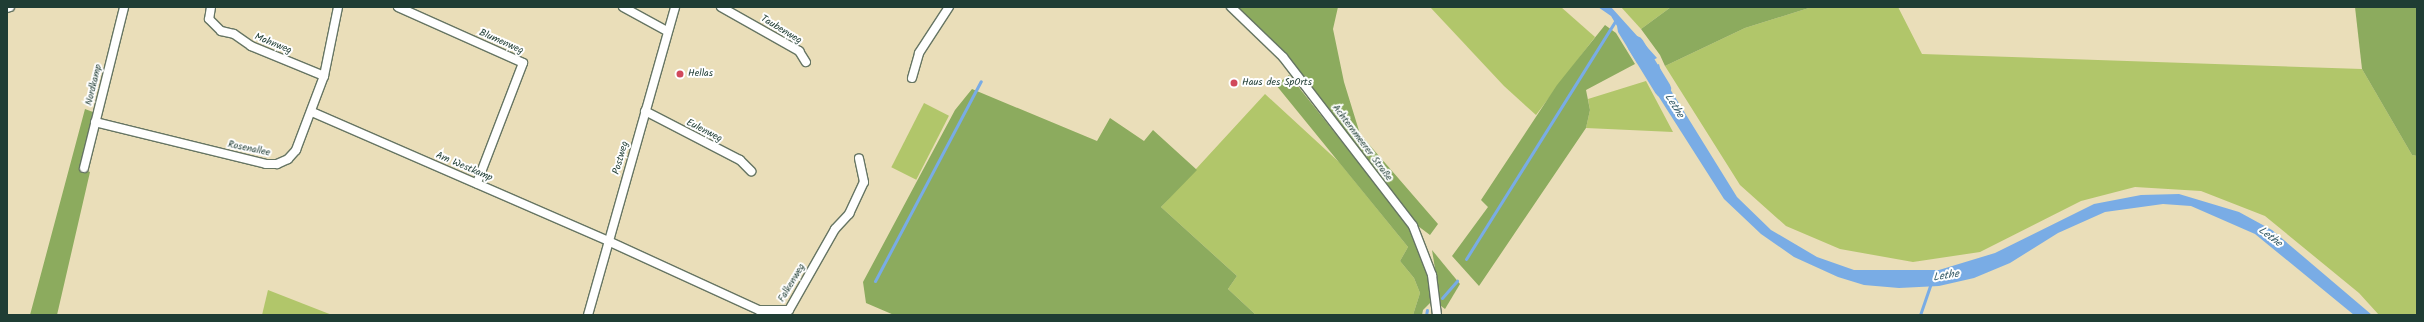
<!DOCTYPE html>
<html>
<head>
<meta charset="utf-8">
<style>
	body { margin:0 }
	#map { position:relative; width:2424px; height:322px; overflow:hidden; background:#eadeb9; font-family:Kalam,sans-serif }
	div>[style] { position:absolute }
	.green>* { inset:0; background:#b1c66a; transform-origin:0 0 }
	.forest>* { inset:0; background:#8cab5e }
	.water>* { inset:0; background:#79ace5 }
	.stream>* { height:3px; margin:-1.5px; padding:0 1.5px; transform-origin:1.5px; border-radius:1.5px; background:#79ace5 }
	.river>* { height:17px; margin:-8.5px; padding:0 8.5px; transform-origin:8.5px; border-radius:8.5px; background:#79ace5 }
	.roads { filter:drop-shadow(1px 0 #667563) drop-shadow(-1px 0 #667563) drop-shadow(0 1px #667563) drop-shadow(0 -1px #667563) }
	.minor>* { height:8px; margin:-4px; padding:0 4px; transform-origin:4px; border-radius:4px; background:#fff }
	.dots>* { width:11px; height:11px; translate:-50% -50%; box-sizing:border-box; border:2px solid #fff; border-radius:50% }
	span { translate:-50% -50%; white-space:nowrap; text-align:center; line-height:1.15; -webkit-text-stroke:4px #fff; paint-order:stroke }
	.street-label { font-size:10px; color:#1f3d34 }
	.poi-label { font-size:10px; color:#1f3d34 }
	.left { translate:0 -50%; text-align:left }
	.water-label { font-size:11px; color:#3a5e69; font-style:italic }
	.frame { position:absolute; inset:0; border:8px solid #1f3d34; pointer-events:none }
</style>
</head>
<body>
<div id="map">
	<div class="green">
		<i style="clip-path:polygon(1430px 7px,1561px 7px,1595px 37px,1536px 115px,1504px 86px)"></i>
		<i style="clip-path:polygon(1621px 7px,1671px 7px,1641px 29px)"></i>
		<i style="clip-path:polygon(1812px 7px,1898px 7px,1922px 54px,2362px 69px,2412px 155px,2417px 156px,2417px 315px,2379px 315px,2359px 293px,2265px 216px,2201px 191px,2135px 187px,2081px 201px,1980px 252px,1913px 262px,1840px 249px,1786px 226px,1740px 185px,1665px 66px,1745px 28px)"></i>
		<i style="clip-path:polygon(1646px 81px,1673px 132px,1586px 128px,1590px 110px,1588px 99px)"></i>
		<i style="clip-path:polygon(1265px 94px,1339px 162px,1408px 247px,1400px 261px,1414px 278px,1420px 293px,1413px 315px,1256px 315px,1228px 289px,1237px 276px,1161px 207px)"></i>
		<i style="left:924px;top:103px;width:28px;height:72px;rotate:27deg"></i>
		<i style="clip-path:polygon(268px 290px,332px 315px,262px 315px)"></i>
	</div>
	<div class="forest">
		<i style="clip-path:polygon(1238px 7px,1338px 7px,1333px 29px,1344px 82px,1360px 134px,1438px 224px,1430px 235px,1418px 226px,1286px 54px)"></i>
		<i style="clip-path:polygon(1671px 7px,1812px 7px,1745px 28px,1665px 66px,1660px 55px,1641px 29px)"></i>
		<i style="clip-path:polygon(2355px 7px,2417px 7px,2417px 156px,2412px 155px,2362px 69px)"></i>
		<i style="clip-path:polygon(1605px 25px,1616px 33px,1635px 64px,1586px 90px,1590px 110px,1586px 128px,1479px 286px,1452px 256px,1488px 207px,1481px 200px,1557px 85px)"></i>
		<i style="clip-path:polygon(1289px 75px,1411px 229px,1428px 275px,1431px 302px,1423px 310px,1422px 315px,1413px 315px,1420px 293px,1414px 278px,1400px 261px,1408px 247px,1276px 85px)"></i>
		<i style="clip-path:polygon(972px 89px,1097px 141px,1110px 118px,1144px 141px,1153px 130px,1197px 170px,1161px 207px,1237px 276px,1228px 289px,1256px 315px,894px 315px,866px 303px,863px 282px,955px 110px)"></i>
		<i style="clip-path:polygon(85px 109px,93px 112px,80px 168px,90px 172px,57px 315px,30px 315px)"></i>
		<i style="clip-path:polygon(1432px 250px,1460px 284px,1445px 309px,1441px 306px)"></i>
	</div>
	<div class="water">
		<i style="clip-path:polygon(1598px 7px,1611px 7px,1657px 58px,1645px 64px,1637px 63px,1618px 32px,1617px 26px,1611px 16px)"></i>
		<i style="clip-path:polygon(1659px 64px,1662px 76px,1737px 197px,1771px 230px,1817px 257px,1854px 270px,1939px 270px,1995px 253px,2094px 204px,2141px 195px,2179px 194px,2239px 212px,2272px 230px,2372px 315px,2354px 315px,2255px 234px,2191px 206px,2163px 204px,2105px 212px,2058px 233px,2010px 263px,1974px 278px,1939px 286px,1899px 288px,1864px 285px,1838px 277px,1794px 257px,1761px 234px,1724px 199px,1650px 83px,1648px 69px)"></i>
	</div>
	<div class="stream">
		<i style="left:1466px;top:259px;width:284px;rotate:-57.9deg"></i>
		<i style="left:875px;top:281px;width:226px;rotate:-62.1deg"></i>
		<i style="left:1442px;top:298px;width:23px;rotate:-49deg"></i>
		<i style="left:1426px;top:315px;width:5px;rotate:-79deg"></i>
		<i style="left:1920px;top:315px;width:34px;rotate:-71deg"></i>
	</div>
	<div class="river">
		<i style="left:1635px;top:44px;width:52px;rotate:58.5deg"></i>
	</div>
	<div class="roads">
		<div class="minor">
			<i style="left:211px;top:7px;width:12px;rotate:99deg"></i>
			<i style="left:209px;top:19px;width:17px;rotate:45deg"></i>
			<i style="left:221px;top:31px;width:13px;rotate:13deg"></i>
			<i style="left:234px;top:34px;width:21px;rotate:35deg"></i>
			<i style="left:251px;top:46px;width:79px;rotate:22.3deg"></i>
			<i style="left:398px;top:7px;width:137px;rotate:24.1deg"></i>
			<i style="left:523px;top:63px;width:129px;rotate:111deg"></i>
			<i style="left:623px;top:7px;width:50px;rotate:28.6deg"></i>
			<i style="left:721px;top:7px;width:90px;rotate:29.4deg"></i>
			<i style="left:799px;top:51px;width:13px;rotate:58deg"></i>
			<i style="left:1231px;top:7px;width:72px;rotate:43.9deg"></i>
			<i style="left:1283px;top:57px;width:213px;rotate:52.4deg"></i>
			<i style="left:1413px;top:226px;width:53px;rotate:68.8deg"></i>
			<i style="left:1432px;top:275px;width:40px;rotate:82.9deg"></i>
			<i style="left:7px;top:8px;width:3px;rotate:-18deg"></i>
			<i style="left:912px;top:78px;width:26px;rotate:-74deg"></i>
			<i style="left:919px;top:53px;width:55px;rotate:-56.9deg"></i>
			<i style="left:645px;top:111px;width:107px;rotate:27.3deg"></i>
			<i style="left:740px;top:160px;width:16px;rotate:45deg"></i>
			<i style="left:312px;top:112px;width:323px;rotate:23.5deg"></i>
			<i style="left:608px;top:241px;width:166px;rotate:24.6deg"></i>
			<i style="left:759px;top:310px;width:30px"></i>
			<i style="left:789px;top:310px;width:93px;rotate:-60.4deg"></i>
			<i style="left:835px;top:229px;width:21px;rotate:-47deg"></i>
			<i style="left:849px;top:214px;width:35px;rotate:-65deg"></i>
			<i style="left:864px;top:182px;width:24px;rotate:-102deg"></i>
			<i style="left:95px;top:122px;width:176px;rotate:13.8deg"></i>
			<i style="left:266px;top:164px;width:11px"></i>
			<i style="left:277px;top:164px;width:12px;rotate:-24deg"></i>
			<i style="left:288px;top:159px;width:12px;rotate:-48deg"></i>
			<i style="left:296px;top:150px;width:79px;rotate:-69.3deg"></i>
			<i style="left:324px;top:76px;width:70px;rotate:-78.5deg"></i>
			<i style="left:84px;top:168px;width:166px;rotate:-76deg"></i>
			<i style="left:588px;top:315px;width:320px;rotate:-74.2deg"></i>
		</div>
	</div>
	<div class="dots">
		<i style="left:680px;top:74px;background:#d1495b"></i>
		<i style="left:1234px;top:83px;background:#d1495b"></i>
	</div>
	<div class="street-label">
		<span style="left:781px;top:30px;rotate:31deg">Taubenweg</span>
		<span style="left:501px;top:42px;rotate:24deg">Blumenweg</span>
		<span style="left:273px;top:44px;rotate:22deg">Mohnweg</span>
		<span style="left:94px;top:85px;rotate:-76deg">Nordkamp</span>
		<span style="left:704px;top:131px;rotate:27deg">Eulenweg</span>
		<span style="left:1362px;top:143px;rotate:53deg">Achternmeerer Straße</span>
		<span style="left:249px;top:149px;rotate:12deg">Rosenallee</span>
		<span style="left:621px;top:158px;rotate:-74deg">Postweg</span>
		<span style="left:464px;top:167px;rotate:23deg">Am Westkamp</span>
		<span style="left:792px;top:283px;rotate:-59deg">Falkenweg</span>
	</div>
	<div class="poi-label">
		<span class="left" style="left:688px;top:74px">Hellas</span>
		<span class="left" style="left:1242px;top:83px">Haus des SpOrts</span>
	</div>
	<div class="water-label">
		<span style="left:1674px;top:106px;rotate:58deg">Lethe</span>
		<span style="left:2270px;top:237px;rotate:37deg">Lethe</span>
		<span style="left:1946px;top:276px;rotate:-9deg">Lethe</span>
	</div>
	<div class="frame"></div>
</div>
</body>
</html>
